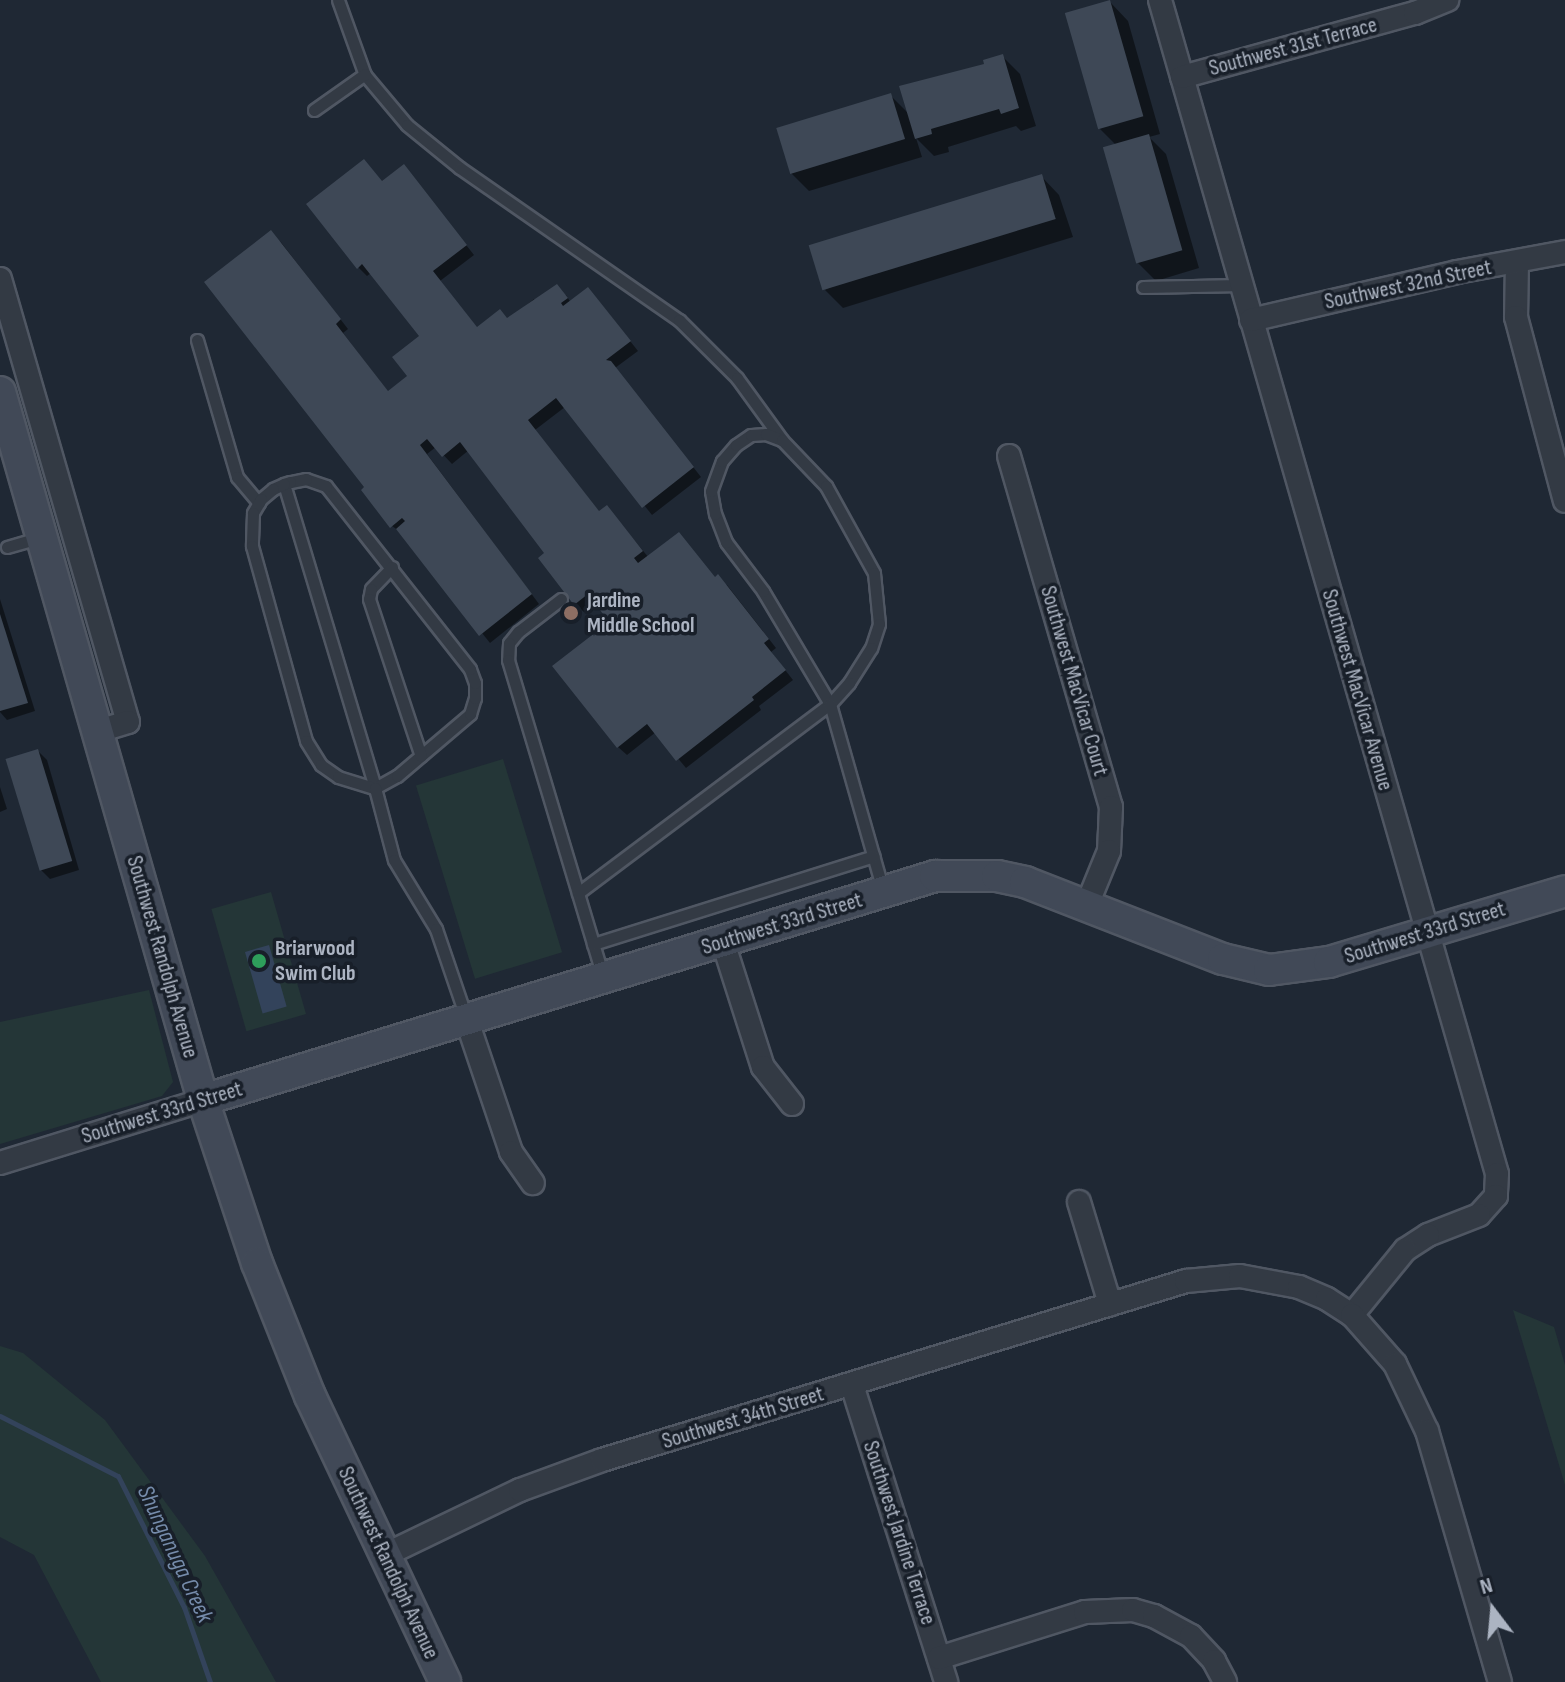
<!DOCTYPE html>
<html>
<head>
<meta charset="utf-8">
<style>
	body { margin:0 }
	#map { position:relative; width:1565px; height:1682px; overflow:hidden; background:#1f2834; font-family:"Sofia Sans Condensed",sans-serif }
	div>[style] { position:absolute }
	.green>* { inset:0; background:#243637; transform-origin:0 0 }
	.water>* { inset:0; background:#33435b; transform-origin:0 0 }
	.shadow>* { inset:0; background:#0007 }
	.stream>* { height:5px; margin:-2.5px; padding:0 2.5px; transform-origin:2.5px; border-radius:2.5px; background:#33435b }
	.building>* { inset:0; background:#3e4856; transform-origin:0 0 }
	.roads { filter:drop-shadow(2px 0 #505763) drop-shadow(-2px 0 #505763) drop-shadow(0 2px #505763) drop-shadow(0 -2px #505763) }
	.lane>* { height:11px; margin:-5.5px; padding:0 5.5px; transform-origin:5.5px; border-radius:5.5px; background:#333a44 }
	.street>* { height:22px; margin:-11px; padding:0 11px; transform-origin:11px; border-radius:11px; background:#333a44 }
	.secondary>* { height:30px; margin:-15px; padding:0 15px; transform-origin:15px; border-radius:15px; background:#414957 }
	.dots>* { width:22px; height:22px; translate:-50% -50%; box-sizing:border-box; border:4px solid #181f29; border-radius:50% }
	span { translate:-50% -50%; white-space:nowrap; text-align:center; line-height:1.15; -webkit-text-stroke:7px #181f29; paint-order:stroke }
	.street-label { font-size:22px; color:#acb4c2 }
	.poi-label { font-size:22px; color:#acb4c2; font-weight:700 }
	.left { translate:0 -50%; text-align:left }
	.water-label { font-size:24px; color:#758baa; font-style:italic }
	.north { position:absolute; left:1453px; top:1570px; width:80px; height:80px; -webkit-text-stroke:6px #181f29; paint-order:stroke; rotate:344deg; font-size:22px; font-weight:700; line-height:32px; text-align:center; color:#acb4c2 }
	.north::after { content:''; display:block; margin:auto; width:28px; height:36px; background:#acb4c2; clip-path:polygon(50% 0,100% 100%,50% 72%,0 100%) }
</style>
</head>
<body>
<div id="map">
	<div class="green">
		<i style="left:503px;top:759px;width:202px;height:91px;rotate:73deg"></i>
		<i style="left:271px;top:892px;width:127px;height:62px;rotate:74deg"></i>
		<i style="clip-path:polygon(149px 990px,173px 1082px,162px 1096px,0 1144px,0 1022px)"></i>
		<i style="clip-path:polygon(1513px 1310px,1554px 1327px,1565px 1365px,1565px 1485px)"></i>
		<i style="clip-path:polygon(0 1346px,23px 1353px,105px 1420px,205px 1556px,276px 1682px,101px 1682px,34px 1555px,0 1537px)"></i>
	</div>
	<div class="water">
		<i style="left:269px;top:945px;width:64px;height:25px;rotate:74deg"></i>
	</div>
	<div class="shadow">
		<i style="clip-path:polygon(1110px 2px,1128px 21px,1160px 134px,1149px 137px,1166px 154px,1199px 268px,1156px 281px,1138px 263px,1116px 145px,1099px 128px)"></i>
		<i style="clip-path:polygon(1002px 56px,1020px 74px,1036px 126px,1021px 131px,1016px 126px,948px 147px,949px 152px,934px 156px,916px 138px,922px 157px,809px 191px,791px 173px,890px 95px,909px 114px)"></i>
		<i style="clip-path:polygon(412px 176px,474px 255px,440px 281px,478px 329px,508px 320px,534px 299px,537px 302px,566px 295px,571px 303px,596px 298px,638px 351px,615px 368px,701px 477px,652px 515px,565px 407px,535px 430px,600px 513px,607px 507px,649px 558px,727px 585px,776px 648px,771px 652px,793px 680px,759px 706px,761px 710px,686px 768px,656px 732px,627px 755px,618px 747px,612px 622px,596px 603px,584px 612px,575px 604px,547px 553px,469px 450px,452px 464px,436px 447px,427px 454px,539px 604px,490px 643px,402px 533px,392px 526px,367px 487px,280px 241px,348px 329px,343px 333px,389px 393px,410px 376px,421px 337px,371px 273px,367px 276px,358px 267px,383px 183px)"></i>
		<i style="clip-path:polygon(1041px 176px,1059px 195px,1073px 237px,843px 308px,825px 290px)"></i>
		<i style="clip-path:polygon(0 599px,35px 711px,7px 720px,0 712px)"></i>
		<i style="clip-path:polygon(38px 751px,47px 760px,79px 870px,50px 879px,41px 870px)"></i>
		<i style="clip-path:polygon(0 787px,7px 809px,0 812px)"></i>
	</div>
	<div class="stream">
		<i style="left:0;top:1416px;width:132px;rotate:27deg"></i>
		<i style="left:118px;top:1476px;width:147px;rotate:63.3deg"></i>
		<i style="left:184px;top:1607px;width:79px;rotate:70.9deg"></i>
	</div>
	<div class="building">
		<i style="left:1110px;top:0;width:121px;height:47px;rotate:74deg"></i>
		<i style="clip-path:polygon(1003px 54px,1019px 108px,1001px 114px,999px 109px,931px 129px,932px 134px,915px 139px,899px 86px,984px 64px,983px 60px)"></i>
		<i style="left:891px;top:93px;width:48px;height:120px;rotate:73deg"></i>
		<i style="left:1149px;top:134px;width:121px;height:48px;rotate:74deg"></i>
		<i style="clip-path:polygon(364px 159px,382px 181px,404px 164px,467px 245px,433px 271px,477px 327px,500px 309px,507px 318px,557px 284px,568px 298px,561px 303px,563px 306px,588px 287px,631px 341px,606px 360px,611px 361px,694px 467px,642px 508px,556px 398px,528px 420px,599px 511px,607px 505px,643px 551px,634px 558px,638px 563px,679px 532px,715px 577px,718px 574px,769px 639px,764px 643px,786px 670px,752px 697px,754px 700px,676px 761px,647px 724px,617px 748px,552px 666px,609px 622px,588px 594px,574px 605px,538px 558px,544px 553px,460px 442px,442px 457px,427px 439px,420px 445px,532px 594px,479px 636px,396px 529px,405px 521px,402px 518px,390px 528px,361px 490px,364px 487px,204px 282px,271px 230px,341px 319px,336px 324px,388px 391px,407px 376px,392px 357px,419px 336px,362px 264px,357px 269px,306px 204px)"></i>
		<i style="left:1042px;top:174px;width:47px;height:244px;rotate:73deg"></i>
		<i style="clip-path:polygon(0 614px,28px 703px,0 711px)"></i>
		<i style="left:38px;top:749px;width:117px;height:34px;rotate:73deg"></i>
	</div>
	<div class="roads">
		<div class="lane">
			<i style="left:338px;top:0;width:80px;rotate:70.2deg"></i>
			<i style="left:365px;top:75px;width:65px;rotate:50deg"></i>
			<i style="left:407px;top:125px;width:68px;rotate:39.1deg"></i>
			<i style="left:460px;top:168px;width:267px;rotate:34.8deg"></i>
			<i style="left:679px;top:320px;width:82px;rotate:45deg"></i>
			<i style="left:737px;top:378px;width:77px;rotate:54deg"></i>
			<i style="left:314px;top:110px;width:62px;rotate:-35.2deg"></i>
			<i style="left:1143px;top:287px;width:98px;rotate:-1.2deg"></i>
			<i style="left:197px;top:340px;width:143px;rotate:73.7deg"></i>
			<i style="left:237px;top:477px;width:34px;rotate:50deg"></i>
			<i style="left:284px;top:484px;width:317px;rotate:73.3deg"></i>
			<i style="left:375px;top:788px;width:25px;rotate:-29deg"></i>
			<i style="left:397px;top:776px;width:96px;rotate:-40.3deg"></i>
			<i style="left:470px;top:714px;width:17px;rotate:-73deg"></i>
			<i style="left:475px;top:698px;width:15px;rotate:-90deg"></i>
			<i style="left:475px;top:683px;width:15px;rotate:-110deg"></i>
			<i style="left:470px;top:669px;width:233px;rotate:-128.2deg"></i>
			<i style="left:326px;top:486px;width:21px;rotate:-161deg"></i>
			<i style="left:306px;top:479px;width:16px;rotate:169deg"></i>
			<i style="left:290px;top:482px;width:6px;rotate:162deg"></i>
			<i style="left:284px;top:484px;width:12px;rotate:156deg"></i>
			<i style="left:273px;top:489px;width:16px;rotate:140deg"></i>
			<i style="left:261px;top:499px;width:16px;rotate:120deg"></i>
			<i style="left:253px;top:513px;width:33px;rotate:92deg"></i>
			<i style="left:252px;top:546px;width:202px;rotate:74.5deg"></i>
			<i style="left:306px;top:741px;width:28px;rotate:58deg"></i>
			<i style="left:321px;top:765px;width:21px;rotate:35deg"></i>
			<i style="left:338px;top:777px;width:39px;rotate:17deg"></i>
			<i style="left:375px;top:788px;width:74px;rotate:75.2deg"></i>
			<i style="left:394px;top:860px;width:81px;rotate:58.7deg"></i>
			<i style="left:436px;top:929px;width:93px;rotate:71.2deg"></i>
			<i style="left:7px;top:547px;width:33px;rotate:-16deg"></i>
			<i style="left:392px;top:567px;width:30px;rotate:134deg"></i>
			<i style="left:371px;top:589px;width:10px;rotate:101deg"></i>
			<i style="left:369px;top:599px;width:165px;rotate:71.7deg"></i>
			<i style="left:561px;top:599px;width:54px;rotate:142.5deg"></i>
			<i style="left:518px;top:632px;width:14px;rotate:129deg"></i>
			<i style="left:509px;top:643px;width:17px;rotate:93deg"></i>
			<i style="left:508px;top:660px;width:330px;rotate:73.3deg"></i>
			<i style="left:578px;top:893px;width:315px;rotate:-36.9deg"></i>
			<i style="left:830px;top:704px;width:131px;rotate:-120.7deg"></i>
			<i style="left:763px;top:591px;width:61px;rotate:-127.1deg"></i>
			<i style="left:726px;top:542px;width:30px;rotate:-111deg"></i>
			<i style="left:715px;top:514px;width:23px;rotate:-100deg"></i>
			<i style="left:711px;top:491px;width:32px;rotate:-70deg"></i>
			<i style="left:722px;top:461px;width:21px;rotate:-49deg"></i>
			<i style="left:736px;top:445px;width:18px;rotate:-34deg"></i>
			<i style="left:751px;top:435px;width:15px;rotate:-4deg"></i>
			<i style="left:766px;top:434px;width:17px;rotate:21deg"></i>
			<i style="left:782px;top:440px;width:64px;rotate:46.3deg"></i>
			<i style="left:826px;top:486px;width:99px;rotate:61.1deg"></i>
			<i style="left:874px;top:573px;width:51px;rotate:84.4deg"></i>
			<i style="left:879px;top:624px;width:25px;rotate:108deg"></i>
			<i style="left:871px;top:648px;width:41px;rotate:122.2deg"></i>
			<i style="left:849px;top:683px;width:28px;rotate:132deg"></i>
			<i style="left:830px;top:704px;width:193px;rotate:74.1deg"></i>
			<i style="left:593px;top:944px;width:294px;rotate:-17.4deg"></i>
		</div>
		<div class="street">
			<i style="left:1160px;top:0;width:1221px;rotate:73.98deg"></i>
			<i style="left:1497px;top:1174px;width:22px;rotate:93deg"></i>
			<i style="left:1496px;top:1196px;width:25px;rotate:132deg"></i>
			<i style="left:1479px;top:1215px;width:55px;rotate:158.6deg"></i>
			<i style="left:1428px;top:1235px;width:27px;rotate:147deg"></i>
			<i style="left:1405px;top:1250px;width:84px;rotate:129.2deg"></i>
			<i style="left:1182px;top:77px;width:242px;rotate:-15.4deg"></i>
			<i style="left:1415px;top:13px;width:35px;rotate:-22deg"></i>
			<i style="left:1517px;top:262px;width:55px;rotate:91deg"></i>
			<i style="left:1516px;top:317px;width:190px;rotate:75.1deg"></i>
			<i style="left:0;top:279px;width:461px;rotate:73.9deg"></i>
			<i style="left:128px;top:722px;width:30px;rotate:163deg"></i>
			<i style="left:1251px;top:320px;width:212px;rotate:-13.1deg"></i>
			<i style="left:1457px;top:272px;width:110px;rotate:-10.5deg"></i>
			<i style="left:1009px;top:456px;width:366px;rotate:73.8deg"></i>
			<i style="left:1111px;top:807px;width:44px;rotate:92.6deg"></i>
			<i style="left:1109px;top:851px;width:58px;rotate:112.2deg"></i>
			<i style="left:723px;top:942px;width:131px;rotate:72.3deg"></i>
			<i style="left:763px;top:1067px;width:47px;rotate:51.9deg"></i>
			<i style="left:467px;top:1021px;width:138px;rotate:71.4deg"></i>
			<i style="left:511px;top:1152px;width:38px;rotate:55deg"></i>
			<i style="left:0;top:1163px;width:213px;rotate:-17.2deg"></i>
			<i style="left:1079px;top:1202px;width:107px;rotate:73.1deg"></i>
			<i style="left:852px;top:1385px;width:312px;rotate:72.4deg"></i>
			<i style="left:385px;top:1555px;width:150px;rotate:-25.7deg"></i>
			<i style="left:520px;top:1490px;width:87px;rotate:-20.1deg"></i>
			<i style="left:602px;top:1460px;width:611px;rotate:-17.04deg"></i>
			<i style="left:1186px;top:1281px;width:54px;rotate:-5.3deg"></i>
			<i style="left:1240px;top:1276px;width:60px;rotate:10.6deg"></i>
			<i style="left:1299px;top:1287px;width:30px;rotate:23deg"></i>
			<i style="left:1327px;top:1299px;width:30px;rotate:33deg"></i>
			<i style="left:1352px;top:1315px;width:65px;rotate:48.7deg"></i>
			<i style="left:1395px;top:1364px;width:74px;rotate:64.5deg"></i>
			<i style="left:1427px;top:1431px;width:261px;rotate:73.8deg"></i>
			<i style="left:939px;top:1658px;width:153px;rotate:-17.5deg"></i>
			<i style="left:1085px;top:1612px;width:48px;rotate:-2.4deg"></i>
			<i style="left:1133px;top:1610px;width:22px;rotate:16deg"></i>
			<i style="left:1154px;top:1616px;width:42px;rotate:28.4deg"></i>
			<i style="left:1191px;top:1636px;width:34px;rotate:47deg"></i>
			<i style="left:1214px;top:1661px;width:24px;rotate:62deg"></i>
		</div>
		<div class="secondary">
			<i style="left:0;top:392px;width:737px;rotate:74deg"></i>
			<i style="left:203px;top:1100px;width:172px;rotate:71.7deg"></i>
			<i style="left:257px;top:1263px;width:143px;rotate:68.3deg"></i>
			<i style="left:310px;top:1396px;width:316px;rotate:64.7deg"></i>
			<i style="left:203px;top:1100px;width:766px;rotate:-17.01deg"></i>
			<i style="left:935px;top:876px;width:62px"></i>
			<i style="left:997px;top:876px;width:29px;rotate:12deg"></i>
			<i style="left:1025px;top:882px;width:212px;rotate:21.3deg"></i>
			<i style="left:1223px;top:959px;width:47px;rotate:13.4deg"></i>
			<i style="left:1269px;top:970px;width:61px;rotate:-7.6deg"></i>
			<i style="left:1329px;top:962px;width:246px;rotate:-16.7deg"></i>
		</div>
	</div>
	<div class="dots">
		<i style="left:571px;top:613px;background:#8d6e63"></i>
		<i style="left:259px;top:961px;background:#2e9e5b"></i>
	</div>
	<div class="street-label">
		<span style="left:1293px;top:47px;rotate:-15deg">Southwest 31st Terrace</span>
		<span style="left:1408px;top:285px;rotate:-12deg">Southwest 32nd Street</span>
		<span style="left:1074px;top:681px;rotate:74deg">Southwest MacVicar Court</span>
		<span style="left:1357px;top:690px;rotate:74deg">Southwest MacVicar Avenue</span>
		<span style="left:782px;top:924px;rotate:-17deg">Southwest 33rd Street</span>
		<span style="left:1425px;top:933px;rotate:-17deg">Southwest 33rd Street</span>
		<span style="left:162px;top:957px;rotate:74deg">Southwest Randolph Avenue</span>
		<span style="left:162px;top:1113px;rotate:-17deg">Southwest 33rd Street</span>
		<span style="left:743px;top:1418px;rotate:-17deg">Southwest 34th Street</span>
		<span style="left:899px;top:1533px;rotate:72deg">Southwest Jardine Terrace</span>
		<span style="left:388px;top:1563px;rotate:65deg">Southwest Randolph Avenue</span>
	</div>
	<div class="poi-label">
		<span class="left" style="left:587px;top:613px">Jardine<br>Middle School</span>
		<span class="left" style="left:275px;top:961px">Briarwood<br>Swim Club</span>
	</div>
	<div class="water-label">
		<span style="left:175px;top:1554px;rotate:65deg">Shunganuga Creek</span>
	</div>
	<div class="north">N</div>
</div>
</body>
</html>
